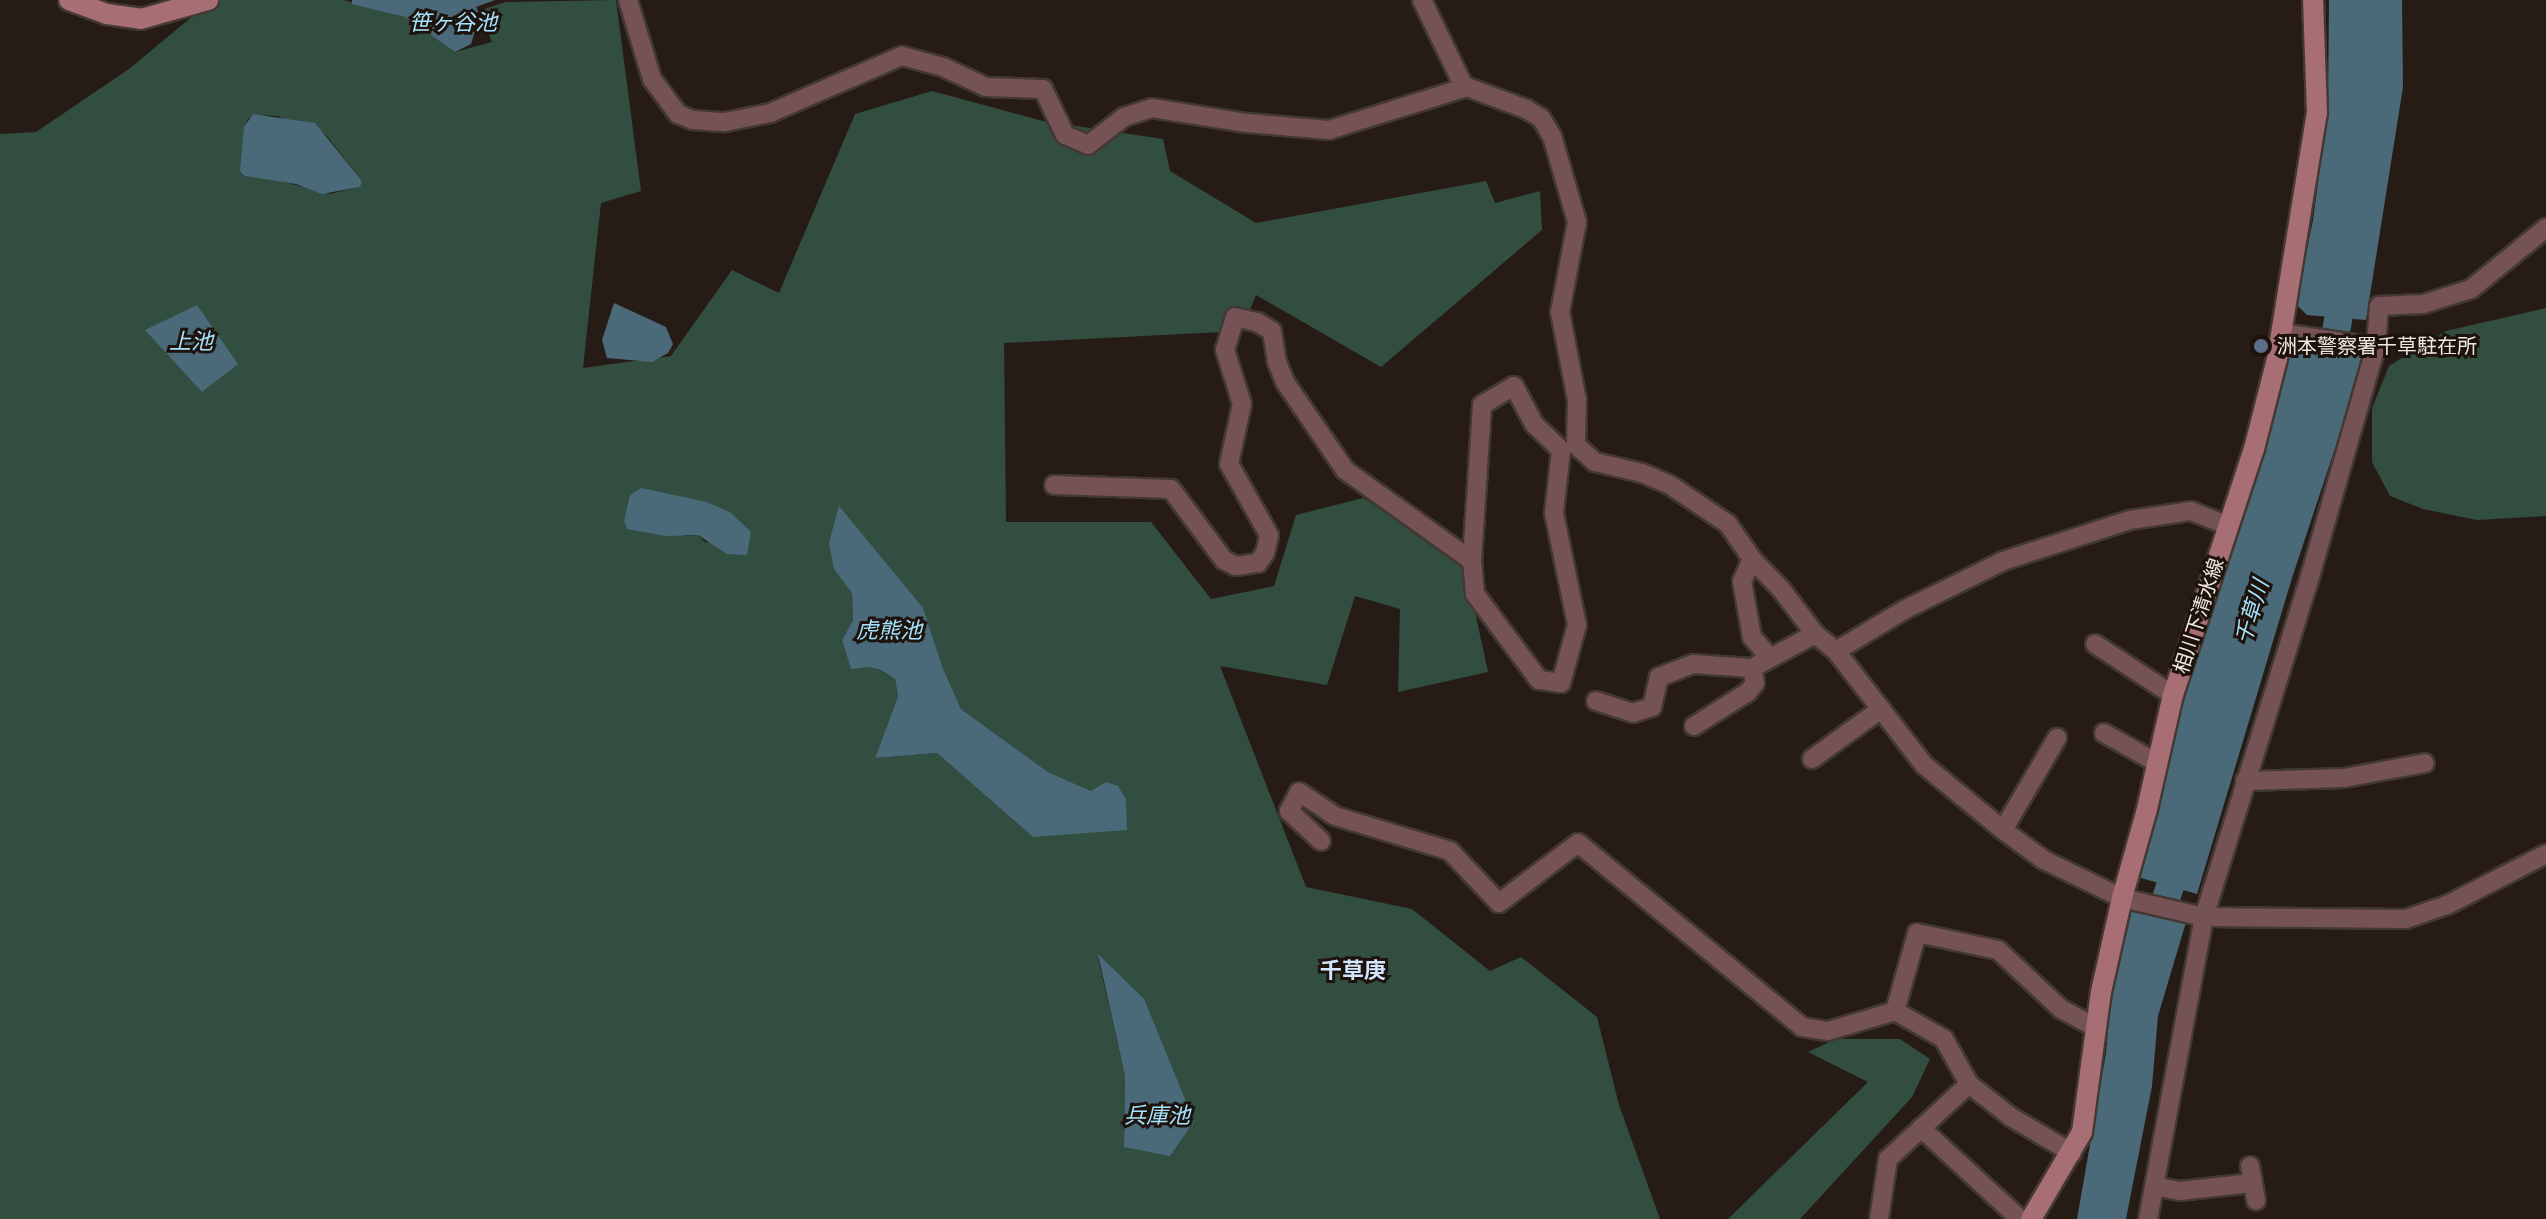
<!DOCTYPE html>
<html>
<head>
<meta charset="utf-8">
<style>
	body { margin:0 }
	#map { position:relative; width:2546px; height:1219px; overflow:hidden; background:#271c15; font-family:"Public Sans","Noto Sans JP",sans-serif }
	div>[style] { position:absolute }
	.green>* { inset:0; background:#314e41 }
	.water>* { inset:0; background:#4a6a79 }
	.river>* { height:28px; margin:-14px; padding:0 14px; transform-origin:14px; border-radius:14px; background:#4a6a79 }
	.roads { filter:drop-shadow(2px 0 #433932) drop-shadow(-2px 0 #433932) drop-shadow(0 2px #433932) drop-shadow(0 -2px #433932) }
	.street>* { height:18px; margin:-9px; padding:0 9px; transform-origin:9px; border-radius:9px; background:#755255 }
	.secondary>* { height:20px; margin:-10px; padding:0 10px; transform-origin:10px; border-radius:10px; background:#a76f73 }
	.dots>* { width:22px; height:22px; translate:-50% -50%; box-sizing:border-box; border:4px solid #1d130c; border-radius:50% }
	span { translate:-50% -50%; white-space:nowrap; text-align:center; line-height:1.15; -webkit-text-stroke:6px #1d130c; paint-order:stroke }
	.poi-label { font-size:20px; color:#f0e8e3 }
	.left { translate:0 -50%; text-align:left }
	.street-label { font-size:20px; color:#f0e8e3 }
	.water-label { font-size:22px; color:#a4e2ff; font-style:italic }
	.neighbourhood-label { font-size:22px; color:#d1e6fe; font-weight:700 }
</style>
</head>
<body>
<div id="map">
	<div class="green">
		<i style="clip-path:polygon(evenodd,212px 0,344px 0,405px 17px,455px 52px,492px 42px,479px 11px,505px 2px,616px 0,641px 191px,601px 203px,583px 368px,671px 356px,732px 270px,779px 293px,855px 114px,932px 91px,1043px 121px,1163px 139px,1170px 171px,1256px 223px,1486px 181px,1495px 203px,1540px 191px,1542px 230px,1381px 367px,1256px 295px,1241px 331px,1004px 343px,1006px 522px,1151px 522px,1211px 599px,1274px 586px,1296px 515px,1363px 498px,1465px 565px,1488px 672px,1398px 692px,1400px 609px,1355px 596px,1327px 685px,1220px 666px,1306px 887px,1412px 909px,1490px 971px,1521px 957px,1597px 1017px,1619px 1105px,1660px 1219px,0 1219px,0 134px,36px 132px,129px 69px,212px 0,253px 115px,277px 116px,326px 135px,362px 181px,359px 187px,330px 194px,265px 177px,243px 176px,247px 120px,253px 115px,212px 0,680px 497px,707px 502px,730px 512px,706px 543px,698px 535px,684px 536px,680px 497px,212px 0,852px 593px,942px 666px,961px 709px,1048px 772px,1091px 791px,1033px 837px,937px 753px,875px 758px,898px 696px,895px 679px,881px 670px,869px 667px,851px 668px,842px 640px,853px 620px,852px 593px,212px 0,1098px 957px,1170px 1155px,1124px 1146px,1125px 1076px,1098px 957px)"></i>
		<i style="clip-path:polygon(2546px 308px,2546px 516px,2477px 520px,2423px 509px,2390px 496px,2372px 462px,2372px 408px,2389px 366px,2446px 331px)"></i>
		<i style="clip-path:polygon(1836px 1039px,1900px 1039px,1930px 1059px,1912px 1097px,1800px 1219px,1728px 1219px,1868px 1082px,1808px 1052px)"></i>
	</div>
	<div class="water">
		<i style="clip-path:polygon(352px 0,495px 0,476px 7px,480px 15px,471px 44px,455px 52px,405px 17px,352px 4px)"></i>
		<i style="clip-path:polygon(2329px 0,2402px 0,2403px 87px,2366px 320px,2307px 315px,2296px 304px,2313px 220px,2328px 108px)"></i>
		<i style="clip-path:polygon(253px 114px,315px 123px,362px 181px,360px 187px,322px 194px,296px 184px,244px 176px,240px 171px,244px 127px)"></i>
		<i style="clip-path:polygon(614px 303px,666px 327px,673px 344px,668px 353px,652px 362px,607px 358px,602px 340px)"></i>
		<i style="clip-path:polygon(197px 305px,238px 364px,202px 392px,145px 330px)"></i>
		<i style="clip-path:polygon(2297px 343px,2358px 351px,2364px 361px,2292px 578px,2197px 894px,2134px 876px,2204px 620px,2232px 548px,2289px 349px)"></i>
		<i style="clip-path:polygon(641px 488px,707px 502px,730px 512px,751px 532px,747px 555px,727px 554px,698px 535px,666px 536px,627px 529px,624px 521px,630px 495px)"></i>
		<i style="clip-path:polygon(839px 506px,923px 608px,942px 666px,961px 709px,1048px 772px,1091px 791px,1106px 782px,1118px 786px,1126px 799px,1127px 830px,1033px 837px,937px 753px,875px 758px,898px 696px,895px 679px,881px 670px,869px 667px,851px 669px,842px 640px,853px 620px,852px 593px,834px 569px,829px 543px)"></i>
		<i style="clip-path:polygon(2138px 908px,2186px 922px,2158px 1016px,2152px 1086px,2126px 1219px,2077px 1219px,2106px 1053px,2114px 963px,2125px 915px)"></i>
		<i style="clip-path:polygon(1098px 954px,1144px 999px,1194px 1121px,1170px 1156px,1124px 1147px,1125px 1076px)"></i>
	</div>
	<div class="river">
		<i style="left:2326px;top:368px;width:20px;rotate:-70deg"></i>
		<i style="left:2333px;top:349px;width:70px;rotate:-80.1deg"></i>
		<i style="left:2154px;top:935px;width:86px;rotate:-71.8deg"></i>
	</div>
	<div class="roads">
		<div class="street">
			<i style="left:628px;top:0;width:83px;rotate:73.1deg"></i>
			<i style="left:652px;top:79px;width:44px;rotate:53.4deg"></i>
			<i style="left:678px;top:114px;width:16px;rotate:22deg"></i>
			<i style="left:693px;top:120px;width:32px;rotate:4deg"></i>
			<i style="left:725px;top:122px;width:46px;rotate:-11.3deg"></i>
			<i style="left:770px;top:113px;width:144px;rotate:-23.4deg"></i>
			<i style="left:902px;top:56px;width:42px;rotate:15deg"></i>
			<i style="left:943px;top:67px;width:47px;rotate:24.9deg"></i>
			<i style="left:986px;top:87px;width:57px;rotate:2deg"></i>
			<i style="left:1043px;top:89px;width:51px;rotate:64.4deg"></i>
			<i style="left:1065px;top:135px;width:25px;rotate:23deg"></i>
			<i style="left:1088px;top:145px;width:46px;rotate:-37.9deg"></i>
			<i style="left:1124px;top:117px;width:29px;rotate:-18deg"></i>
			<i style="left:1152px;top:108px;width:96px;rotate:9deg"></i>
			<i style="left:1247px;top:123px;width:82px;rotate:4.9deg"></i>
			<i style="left:1329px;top:130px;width:145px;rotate:-17.3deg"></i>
			<i style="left:1467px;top:87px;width:63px;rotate:20.4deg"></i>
			<i style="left:1526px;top:109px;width:17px;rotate:31deg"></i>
			<i style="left:1541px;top:118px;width:21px;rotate:59deg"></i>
			<i style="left:1552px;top:136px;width:90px;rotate:73.8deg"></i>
			<i style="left:1577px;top:222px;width:92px;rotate:100.7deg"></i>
			<i style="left:1560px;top:312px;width:90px;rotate:79.1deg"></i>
			<i style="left:1577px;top:400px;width:45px;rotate:91.3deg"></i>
			<i style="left:1576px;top:445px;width:25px;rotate:42deg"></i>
			<i style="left:1595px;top:462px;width:48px;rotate:13.2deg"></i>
			<i style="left:1642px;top:473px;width:30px;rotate:23deg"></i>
			<i style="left:1670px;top:485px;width:70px;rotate:33.9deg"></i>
			<i style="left:1728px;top:524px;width:42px;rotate:55.6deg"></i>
			<i style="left:1752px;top:559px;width:42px;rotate:46deg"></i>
			<i style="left:1781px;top:589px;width:56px;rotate:52.9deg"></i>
			<i style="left:1815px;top:634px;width:27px;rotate:39deg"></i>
			<i style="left:1836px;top:651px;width:144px;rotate:52.3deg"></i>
			<i style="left:1924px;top:765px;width:102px;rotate:39.4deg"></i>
			<i style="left:2003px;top:830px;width:51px;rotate:36.2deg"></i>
			<i style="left:2044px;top:860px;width:87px;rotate:26deg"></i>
			<i style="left:2122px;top:898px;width:84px;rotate:13deg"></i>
			<i style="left:2204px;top:917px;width:202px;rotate:0.6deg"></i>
			<i style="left:2406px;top:919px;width:43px;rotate:-18.9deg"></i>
			<i style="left:2447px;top:905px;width:111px;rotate:-27.3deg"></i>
			<i style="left:1422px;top:0;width:97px;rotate:64.2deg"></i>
			<i style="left:2283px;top:333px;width:94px;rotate:8.6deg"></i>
			<i style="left:1514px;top:386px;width:43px;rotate:62.2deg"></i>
			<i style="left:1534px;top:424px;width:37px;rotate:44deg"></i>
			<i style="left:1561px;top:450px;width:63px;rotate:96.3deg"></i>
			<i style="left:1554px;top:513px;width:114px;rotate:78.4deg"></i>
			<i style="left:1577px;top:625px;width:60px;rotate:105.4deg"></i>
			<i style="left:1561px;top:683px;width:22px;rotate:-172deg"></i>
			<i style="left:1539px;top:680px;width:107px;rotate:-126.7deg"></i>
			<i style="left:1475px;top:594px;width:33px;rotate:-95deg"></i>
			<i style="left:1472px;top:561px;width:156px;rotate:-86.3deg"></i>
			<i style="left:1482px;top:405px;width:37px;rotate:-31deg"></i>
			<i style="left:1054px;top:485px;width:117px;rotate:2deg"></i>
			<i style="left:1171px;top:489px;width:89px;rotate:53.3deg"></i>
			<i style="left:1224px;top:560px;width:13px;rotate:27deg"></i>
			<i style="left:1236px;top:566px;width:22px;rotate:-8deg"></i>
			<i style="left:1258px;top:563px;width:12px;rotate:-55deg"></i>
			<i style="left:1265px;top:553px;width:18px;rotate:-77deg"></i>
			<i style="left:1269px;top:535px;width:81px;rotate:-119.4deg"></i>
			<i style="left:1229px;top:464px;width:61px;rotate:-77.8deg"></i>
			<i style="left:1242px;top:404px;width:57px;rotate:-107.5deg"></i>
			<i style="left:1225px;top:350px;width:34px;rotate:-73deg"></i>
			<i style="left:1235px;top:317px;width:23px;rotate:13deg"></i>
			<i style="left:1257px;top:322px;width:17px;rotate:31deg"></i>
			<i style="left:1272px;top:331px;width:31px;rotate:81deg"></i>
			<i style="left:1277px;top:362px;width:22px;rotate:68deg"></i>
			<i style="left:1285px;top:382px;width:107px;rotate:55.7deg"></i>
			<i style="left:1345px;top:470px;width:156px;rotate:35.6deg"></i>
			<i style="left:1752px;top:559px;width:24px;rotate:114deg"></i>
			<i style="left:1742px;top:581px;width:57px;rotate:79.9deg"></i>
			<i style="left:1752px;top:637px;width:28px;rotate:49deg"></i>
			<i style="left:2095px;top:644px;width:93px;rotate:33.2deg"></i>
			<i style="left:1836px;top:651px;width:79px;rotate:-31.1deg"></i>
			<i style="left:1904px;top:610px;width:110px;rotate:-26.3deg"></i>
			<i style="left:2003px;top:561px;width:133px;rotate:-17.9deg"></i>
			<i style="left:2130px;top:520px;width:62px;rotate:-8.4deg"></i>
			<i style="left:2191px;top:511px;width:41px;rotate:21.5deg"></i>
			<i style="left:1596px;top:701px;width:39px;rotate:18deg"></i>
			<i style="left:1633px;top:713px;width:20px;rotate:-18deg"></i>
			<i style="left:1652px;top:707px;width:31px;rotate:-77deg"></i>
			<i style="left:1659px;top:677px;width:36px;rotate:-21deg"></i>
			<i style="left:1693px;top:664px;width:59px;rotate:3.9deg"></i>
			<i style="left:1752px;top:668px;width:72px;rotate:-28.4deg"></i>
			<i style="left:1694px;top:726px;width:64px;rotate:-32.2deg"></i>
			<i style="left:1748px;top:692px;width:11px;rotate:-52deg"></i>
			<i style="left:1755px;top:683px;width:15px;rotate:-101deg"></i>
			<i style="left:2104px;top:733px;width:61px;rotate:29.5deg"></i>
			<i style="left:1812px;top:759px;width:85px;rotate:-35.9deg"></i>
			<i style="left:2245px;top:781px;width:99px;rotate:-1.7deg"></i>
			<i style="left:2344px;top:778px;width:82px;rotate:-10.5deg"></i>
			<i style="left:2003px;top:830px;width:107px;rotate:-59.6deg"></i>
			<i style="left:1321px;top:841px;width:44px;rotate:-136.8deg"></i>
			<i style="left:1289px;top:811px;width:21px;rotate:-62deg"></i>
			<i style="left:1299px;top:792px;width:43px;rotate:33.7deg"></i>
			<i style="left:1335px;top:816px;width:120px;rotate:16.9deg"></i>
			<i style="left:1450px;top:851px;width:71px;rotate:46.7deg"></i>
			<i style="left:1499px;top:903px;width:99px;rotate:-37.2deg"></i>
			<i style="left:1578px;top:843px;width:290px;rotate:39.4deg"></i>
			<i style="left:1802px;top:1027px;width:26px;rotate:9deg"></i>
			<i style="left:1828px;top:1031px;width:70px;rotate:-16.6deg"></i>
			<i style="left:1895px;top:1011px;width:56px;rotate:29.7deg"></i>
			<i style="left:1944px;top:1039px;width:51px;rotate:60.9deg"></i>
			<i style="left:1969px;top:1084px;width:53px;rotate:38.2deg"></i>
			<i style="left:2011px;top:1117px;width:71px;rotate:30.5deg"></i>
			<i style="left:1895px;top:1011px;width:81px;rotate:-74.2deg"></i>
			<i style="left:1917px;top:933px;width:83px;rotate:11.9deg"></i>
			<i style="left:1998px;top:950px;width:86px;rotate:43.1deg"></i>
			<i style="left:2061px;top:1009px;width:40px;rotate:28deg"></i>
			<i style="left:1921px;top:1128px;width:134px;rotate:42.6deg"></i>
			<i style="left:2250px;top:1166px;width:35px;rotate:80deg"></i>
			<i style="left:2154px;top:1186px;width:25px;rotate:11deg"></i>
			<i style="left:2179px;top:1191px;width:74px;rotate:-6.2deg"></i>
			<i style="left:1879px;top:1219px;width:61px;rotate:-81.5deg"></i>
			<i style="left:1888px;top:1159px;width:110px;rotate:-42.8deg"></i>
			<i style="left:2148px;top:1219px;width:307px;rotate:-79.5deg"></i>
			<i style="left:2204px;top:917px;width:353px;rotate:-72.7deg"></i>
			<i style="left:2309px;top:580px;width:242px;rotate:-74deg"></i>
			<i style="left:2376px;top:347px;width:41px;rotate:-85.8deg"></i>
			<i style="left:2379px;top:306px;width:44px;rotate:-2.6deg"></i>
			<i style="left:2423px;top:304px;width:50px;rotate:-17.4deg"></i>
			<i style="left:2471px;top:289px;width:97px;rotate:-39.1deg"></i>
		</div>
		<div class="secondary">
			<i style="left:69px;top:0;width:40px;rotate:20.2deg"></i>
			<i style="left:107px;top:14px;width:34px;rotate:8deg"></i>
			<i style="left:141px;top:19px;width:70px;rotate:-15.8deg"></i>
			<i style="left:2031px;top:1219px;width:101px;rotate:-59.6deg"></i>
			<i style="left:2082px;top:1132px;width:141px;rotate:-82.3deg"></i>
			<i style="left:2101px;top:992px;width:96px;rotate:-77.4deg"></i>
			<i style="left:2122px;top:898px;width:92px;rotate:-74.3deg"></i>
			<i style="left:2147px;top:809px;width:117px;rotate:-77.2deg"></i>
			<i style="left:2173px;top:695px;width:259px;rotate:-71.8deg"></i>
			<i style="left:2254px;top:449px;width:93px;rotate:-75.7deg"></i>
			<i style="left:2277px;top:359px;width:249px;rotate:-80.8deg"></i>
			<i style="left:2317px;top:113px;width:113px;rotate:-92deg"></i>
		</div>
	</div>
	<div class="dots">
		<i style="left:2261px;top:346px;background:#5c6f8a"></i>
	</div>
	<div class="poi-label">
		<span class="left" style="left:2277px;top:346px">洲本警察署千草駐在所</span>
	</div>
	<div class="street-label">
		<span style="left:2199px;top:616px;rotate:-72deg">相川下清水線</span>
	</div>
	<div class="water-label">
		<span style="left:453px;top:23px">笹ヶ谷池</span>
		<span style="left:191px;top:342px">上池</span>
		<span style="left:2252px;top:612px;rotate:-73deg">千草川</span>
		<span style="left:889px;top:631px">虎熊池</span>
		<span style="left:1157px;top:1116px">兵庫池</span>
	</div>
	<div class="neighbourhood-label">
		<span style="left:1353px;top:971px">千草庚</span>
	</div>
</div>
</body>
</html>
